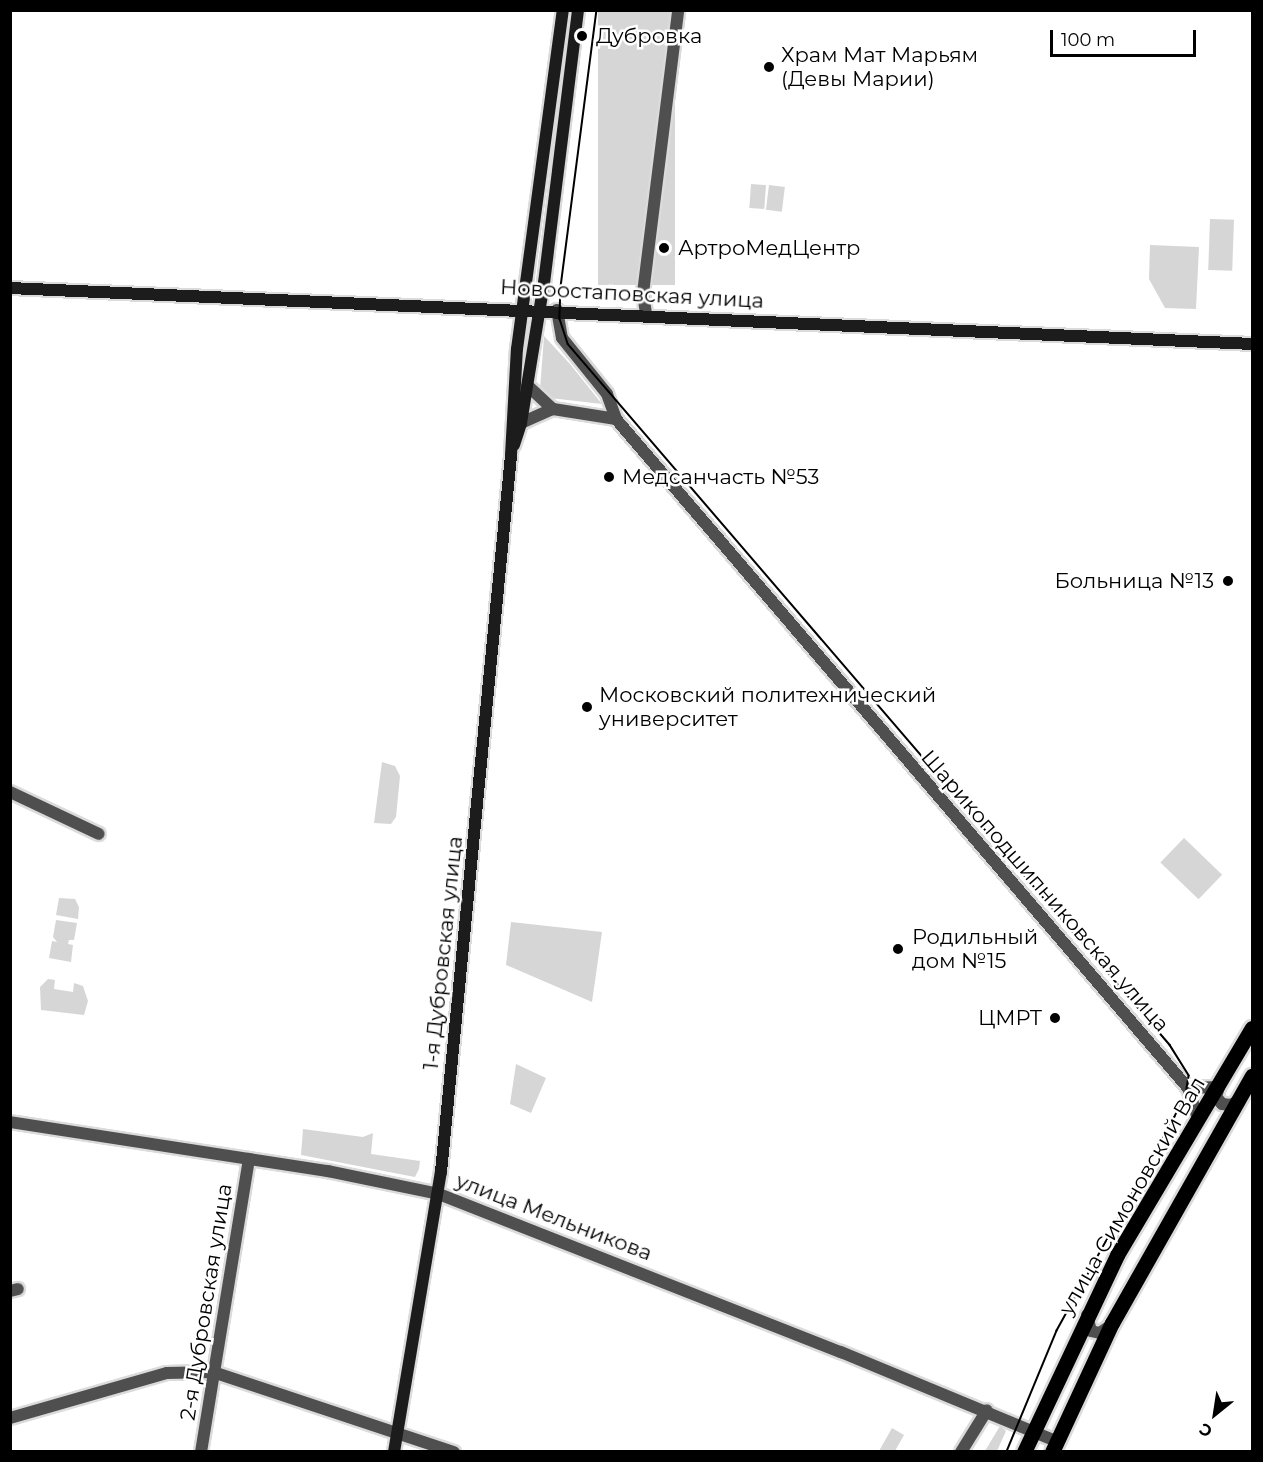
<!DOCTYPE html>
<html>
<head>
<meta charset="utf-8">
<style>
	body { margin:0 }
	#map { position:relative; width:1263px; height:1462px; overflow:hidden; background:#fff; font-family:Montserrat,sans-serif }
	div>[style] { position:absolute }
	.green>* { inset:0; background:#d6d6d6; transform-origin:0 0 }
	.roads { filter:drop-shadow(2px 0 #dbdbdb) drop-shadow(-2px 0 #dbdbdb) drop-shadow(0 2px #dbdbdb) drop-shadow(0 -2px #dbdbdb) }
	.minor>* { height:12px; margin:-6px; padding:0 6px; transform-origin:6px; border-radius:6px; background:#4f4f4f }
	.tertiary>* { height:12px; margin:-6px; padding:0 6px; transform-origin:6px; border-radius:6px; background:#4f4f4f }
	.secondary>* { height:12px; margin:-6px; padding:0 6px; transform-origin:6px; border-radius:6px; background:#1c1c1c }
	.primary>* { height:15px; margin:-7.5px; padding:0 7.5px; transform-origin:7.5px; border-radius:7.5px; background:#000 }
	.tram>* { height:1.5px; margin:-0.75px; padding:0 0.75px; transform-origin:0.75px; border-radius:0.75px; background:#000 }
	.dots>* { width:16px; height:16px; translate:-50% -50%; box-sizing:border-box; border:3px solid #fff; border-radius:50% }
	span { translate:-50% -50%; white-space:nowrap; text-align:center; line-height:1.15; -webkit-text-stroke:5px #fff; paint-order:stroke }
	.poi-label { font-size:21px; color:#000 }
	.left { translate:0 -50%; text-align:left }
	.right { translate:-100% -50%; text-align:right }
	.street-label { font-size:21px; color:#000 }
	.frame { position:absolute; inset:0; border:12px solid #000; pointer-events:none }
	.north { position:absolute; left:1185px; top:1384px; width:60px; height:60px; -webkit-text-stroke:4px #fff; paint-order:stroke; rotate:210deg; font-size:16px; font-weight:700; line-height:24px; text-align:center; color:#000 }
	.north::after { content:''; display:block; margin:auto; width:21px; height:27px; background:#000; clip-path:polygon(50% 0,100% 100%,50% 72%,0 100%) }
	.scale { position:absolute; left:1050px; top:30px; width:146px; height:27px; box-sizing:border-box; border:3px solid #000; border-top:0; padding-left:8px; font-size:18px; line-height:21px; white-space:nowrap; color:#000; -webkit-text-stroke:4px #fff; paint-order:stroke }
</style>
</head>
<body>
<div id="map">
	<div class="green">
		<i style="left:598px;top:11px;width:77px;height:274px"></i>
		<i style="left:751px;top:184px;width:15px;height:24px;rotate:4deg"></i>
		<i style="left:769px;top:185px;width:16px;height:25px;rotate:7deg"></i>
		<i style="left:1210px;top:219px;width:24px;height:51px;rotate:2deg"></i>
		<i style="clip-path:polygon(1150px 245px,1199px 247px,1196px 309px,1165px 308px,1149px 279px)"></i>
		<i style="clip-path:polygon(544px 336px,570px 364px,602px 404px,550px 398px,540px 390px)"></i>
		<i style="clip-path:polygon(382px 762px,395px 766px,400px 776px,396px 817px,391px 824px,374px 823px)"></i>
		<i style="left:1184px;top:838px;width:53px;height:34px;rotate:44deg"></i>
		<i style="clip-path:polygon(59px 898px,75px 899px,79px 907px,78px 919px,56px 915px)"></i>
		<i style="clip-path:polygon(56px 920px,77px 923px,74px 940px,69px 940px,68px 944px,73px 945px,71px 962px,49px 958px,52px 941px,57px 942px,53px 937px)"></i>
		<i style="clip-path:polygon(511px 922px,602px 932px,592px 1002px,506px 965px)"></i>
		<i style="clip-path:polygon(48px 979px,55px 980px,54px 989px,73px 992px,74px 983px,83px 986px,88px 1001px,84px 1015px,41px 1010px,40px 987px)"></i>
		<i style="clip-path:polygon(516px 1064px,546px 1078px,531px 1113px,510px 1104px)"></i>
		<i style="clip-path:polygon(303px 1129px,363px 1137px,373px 1133px,371px 1154px,420px 1161px,419px 1169px,415px 1177px,301px 1155px)"></i>
		<i style="clip-path:polygon(1000px 1426px,1006px 1431px,997px 1451px,985px 1451px)"></i>
		<i style="clip-path:polygon(892px 1428px,904px 1435px,895px 1451px,879px 1451px)"></i>
	</div>
	<div class="roads">
		<div class="minor">
			<i style="left:557px;top:310px;width:28px;rotate:80deg"></i>
			<i style="left:562px;top:338px;width:72px;rotate:51.2deg"></i>
			<i style="left:607px;top:394px;width:27px;rotate:70deg"></i>
			<i style="left:646px;top:314px;width:21px;rotate:-98deg"></i>
			<i style="left:643px;top:293px;width:285px;rotate:-82.9deg"></i>
			<i style="left:10px;top:792px;width:98px;rotate:25.3deg"></i>
			<i style="left:1219px;top:1087px;width:10px;rotate:107deg"></i>
			<i style="left:1216px;top:1097px;width:9px;rotate:49deg"></i>
			<i style="left:1222px;top:1104px;width:9px;rotate:6deg"></i>
			<i style="left:1231px;top:1105px;width:9px;rotate:-32deg"></i>
			<i style="left:10px;top:1291px;width:8px;rotate:-14deg"></i>
			<i style="left:10px;top:1418px;width:163px;rotate:-16deg"></i>
			<i style="left:167px;top:1373px;width:46px;rotate:-1.2deg"></i>
			<i style="left:213px;top:1372px;width:254px;rotate:18.4deg"></i>
			<i style="left:201px;top:1452px;width:297px;rotate:-80.7deg"></i>
			<i style="left:961px;top:1452px;width:49px;rotate:-58.2deg"></i>
		</div>
		<div class="tertiary">
			<i style="left:528px;top:386px;width:34px;rotate:43deg"></i>
			<i style="left:553px;top:409px;width:64px;rotate:9deg"></i>
			<i style="left:616px;top:419px;width:880px;rotate:49.47deg"></i>
			<i style="left:1188px;top:1088px;width:33px;rotate:72deg"></i>
			<i style="left:521px;top:423px;width:35px;rotate:-24deg"></i>
			<i style="left:1188px;top:1088px;width:31px;rotate:-2deg"></i>
			<i style="left:10px;top:1122px;width:322px;rotate:8.8deg"></i>
			<i style="left:328px;top:1171px;width:113px;rotate:11.7deg"></i>
			<i style="left:439px;top:1194px;width:432px;rotate:21.5deg"></i>
			<i style="left:841px;top:1352px;width:233px;rotate:22.5deg"></i>
			<i style="left:1087px;top:1315px;width:16px;rotate:76deg"></i>
			<i style="left:1091px;top:1331px;width:9px;rotate:13deg"></i>
			<i style="left:1100px;top:1333px;width:12px;rotate:-35deg"></i>
		</div>
		<div class="secondary">
			<i style="left:10px;top:288px;width:1243px;rotate:2.58deg"></i>
			<i style="left:514px;top:445px;width:23px;rotate:-72deg"></i>
			<i style="left:521px;top:423px;width:142px;rotate:-80.7deg"></i>
			<i style="left:544px;top:283px;width:275px;rotate:-82.9deg"></i>
			<i style="left:394px;top:1452px;width:284px;rotate:-80.5deg"></i>
			<i style="left:441px;top:1172px;width:720px;rotate:-84.42deg"></i>
			<i style="left:511px;top:455px;width:106px;rotate:-86.8deg"></i>
			<i style="left:517px;top:349px;width:342px;rotate:-82.3deg"></i>
		</div>
		<div class="primary">
			<i style="left:1024px;top:1452px;width:218px;rotate:-64.7deg"></i>
			<i style="left:1117px;top:1255px;width:264px;rotate:-59.3deg"></i>
			<i style="left:1052px;top:1452px;width:142px;rotate:-65.1deg"></i>
			<i style="left:1112px;top:1323px;width:284px;rotate:-60.5deg"></i>
		</div>
	</div>
	<div class="tram">
		<i style="left:597px;top:10px;width:278px;rotate:97.4deg"></i>
		<i style="left:561px;top:286px;width:33px;rotate:92deg"></i>
		<i style="left:560px;top:319px;width:26px;rotate:72deg"></i>
		<i style="left:568px;top:344px;width:924px;rotate:49.34deg"></i>
		<i style="left:1170px;top:1045px;width:36px;rotate:58deg"></i>
		<i style="left:1189px;top:1076px;width:19px;rotate:99deg"></i>
		<i style="left:1186px;top:1095px;width:25px;rotate:117deg"></i>
		<i style="left:1175px;top:1117px;width:244px;rotate:118.9deg"></i>
		<i style="left:1057px;top:1331px;width:131px;rotate:112.5deg"></i>
	</div>
	<div class="dots">
		<i style="left:582px;top:36px;background:#000"></i>
		<i style="left:769px;top:67px;background:#000"></i>
		<i style="left:664px;top:248px;background:#000"></i>
		<i style="left:609px;top:477px;background:#000"></i>
		<i style="left:1228px;top:581px;background:#000"></i>
		<i style="left:587px;top:707px;background:#000"></i>
		<i style="left:898px;top:949px;background:#000"></i>
		<i style="left:1055px;top:1018px;background:#000"></i>
	</div>
	<div class="poi-label">
		<span class="left" style="left:596px;top:36px">Дубровка</span>
		<span class="left" style="left:781px;top:67px">Храм Мат Марьям<br>(Девы Марии)</span>
		<span class="left" style="left:678px;top:248px">АртроМедЦентр</span>
		<span class="left" style="left:622px;top:477px">Медсанчасть №53</span>
		<span class="right" style="left:1214px;top:581px">Больница №13</span>
		<span class="left" style="left:599px;top:707px">Московский политехнический<br>университет</span>
		<span class="left" style="left:912px;top:949px">Родильный<br>дом №15</span>
		<span class="right" style="left:1042px;top:1018px">ЦМРТ</span>
	</div>
	<div class="street-label">
		<span style="left:632px;top:294px;rotate:3deg">Новоостаповская улица</span>
		<span style="left:1045px;top:891px;rotate:49deg">Шарикоподшипниковская улица</span>
		<span style="left:443px;top:953px;rotate:-84deg">1-я Дубровская улица</span>
		<span style="left:1132px;top:1196px;rotate:-60deg">улица Симоновский Вал</span>
		<span style="left:554px;top:1217px;rotate:21deg">улица Мельникова</span>
		<span style="left:206px;top:1302px;rotate:-81deg">2-я Дубровская улица</span>
	</div>
	<div class="frame"></div>
	<div class="north">С</div>
	<div class="scale">100 m</div>
</div>
</body>
</html>
